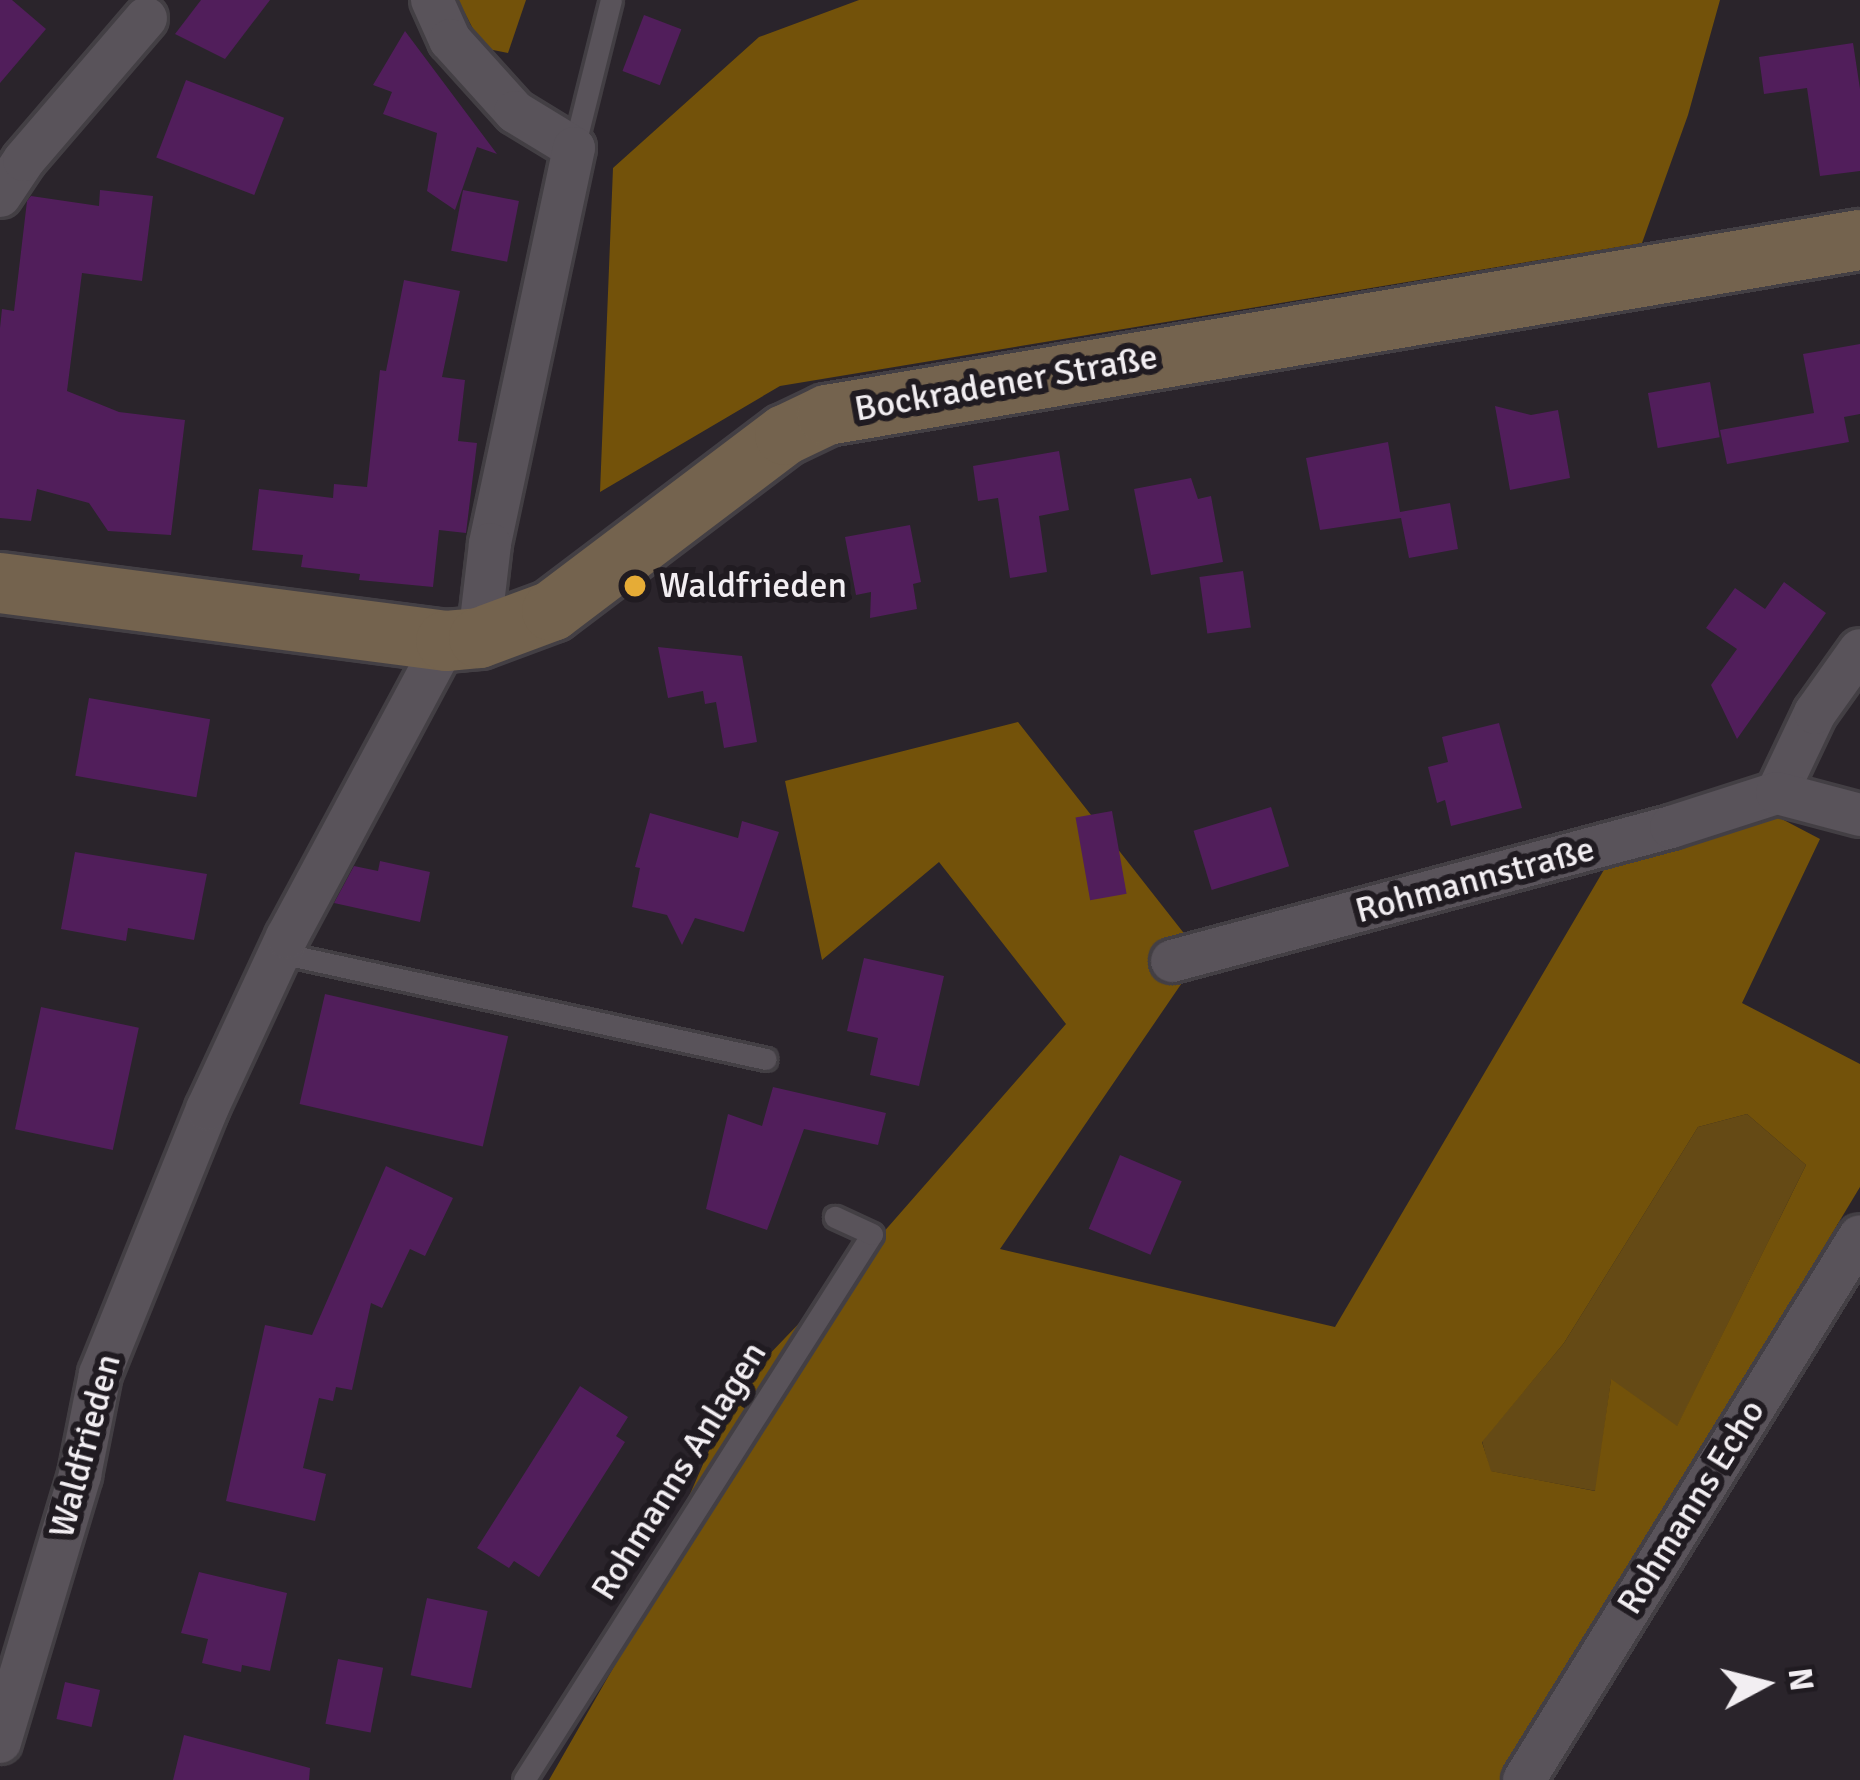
<!DOCTYPE html>
<html>
<head>
<meta charset="utf-8">
<style>
	body { margin:0 }
	#map { position:relative; width:1860px; height:1780px; overflow:hidden; background:#2a242b; font-family:Signika,sans-serif }
	div>[style] { position:absolute }
	.green>* { inset:0; background:#654a15 }
	.forest>* { inset:0; background:#73520a }
	.building>* { inset:0; background:#511e5b; transform-origin:0 0 }
	.roads { filter:drop-shadow(3px 0 #433f44) drop-shadow(-3px 0 #433f44) drop-shadow(0 3px #433f44) drop-shadow(0 -3px #433f44) }
	.lane>* { height:21px; margin:-10.5px; padding:0 10.5px; transform-origin:10.5px; border-radius:10.5px; background:#59535a }
	.street>* { height:42px; margin:-21px; padding:0 21px; transform-origin:21px; border-radius:21px; background:#59535a }
	.secondary>* { height:60px; margin:-30px; padding:0 30px; transform-origin:30px; border-radius:30px; background:#74634e }
	.dots>* { width:33px; height:33px; translate:-50% -50%; box-sizing:border-box; border:6px solid #201b21; border-radius:50% }
	span { translate:-50% -50%; white-space:nowrap; text-align:center; line-height:1.15; -webkit-text-stroke:12px #201b21; paint-order:stroke }
	.street-label { font-size:36px; color:#f2eef2 }
	.poi-label { font-size:36px; color:#f2eef2 }
	.left { translate:0 -50%; text-align:left }
	.north { position:absolute; left:1704px; top:1624px; width:120px; height:120px; -webkit-text-stroke:9px #201b21; paint-order:stroke; rotate:83deg; font-size:33px; font-weight:700; line-height:48px; text-align:center; color:#f2eef2 }
	.north::after { content:''; display:block; margin:auto; width:42px; height:54px; background:#f2eef2; clip-path:polygon(50% 0,100% 100%,50% 72%,0 100%) }
</style>
</head>
<body>
<div id="map">
	<div class="green">
		<i style="clip-path:polygon(1747px 1114px,1806px 1165px,1677px 1427px,1611px 1380px,1596px 1491px,1490px 1471px,1482px 1441px,1564px 1343px,1698px 1127px)"></i>
	</div>
	<div class="forest">
		<i style="clip-path:polygon(458px 0,526px 0,508px 53px,483px 48px)"></i>
		<i style="clip-path:polygon(859px 0,1720px 0,1688px 115px,1642px 243px,780px 386px,600px 492px,613px 168px,759px 37px)"></i>
		<i style="clip-path:polygon(evenodd,1018px 722px,1201px 955px,1000px 1249px,1335px 1327px,1605px 868px,1776px 816px,1820px 839px,1742px 1003px,1860px 1064px,1860px 1187px,1503px 1780px,549px 1780px,616px 1663px,736px 1389px,853px 1267px,1066px 1024px,939px 862px,822px 960px,785px 781px,1018px 722px,1747px 1114px,1806px 1165px,1677px 1426px,1611px 1379px,1595px 1491px,1491px 1471px,1482px 1442px,1564px 1343px,1698px 1127px,1747px 1114px)"></i>
	</div>
	<div class="building">
		<i style="clip-path:polygon(0 0,12px 0,46px 29px,0 83px)"></i>
		<i style="clip-path:polygon(201px 0,270px 0,225px 59px,175px 34px)"></i>
		<i style="left:644px;top:15px;width:40px;height:60px;rotate:21deg"></i>
		<i style="clip-path:polygon(405px 31px,497px 154px,477px 147px,455px 210px,427px 191px,437px 133px,383px 114px,392px 92px,373px 85px)"></i>
		<i style="clip-path:polygon(1853px 43px,1860px 89px,1860px 171px,1820px 176px,1807px 88px,1764px 94px,1759px 57px)"></i>
		<i style="left:186px;top:80px;width:105px;height:83px;rotate:21deg"></i>
		<i style="clip-path:polygon(100px 190px,153px 196px,142px 281px,82px 273px,67px 391px,119px 412px,185px 420px,171px 535px,108px 531px,89px 503px,37px 489px,31px 521px,0 518px,0 328px,2px 309px,14px 311px,27px 201px,31px 196px,99px 206px)"></i>
		<i style="left:463px;top:190px;width:57px;height:62px;rotate:11deg"></i>
		<i style="clip-path:polygon(404px 280px,460px 291px,442px 377px,465px 380px,458px 441px,477px 443px,466px 533px,439px 530px,433px 587px,359px 580px,360px 574px,301px 567px,303px 555px,252px 550px,259px 489px,333px 498px,334px 484px,367px 487px,380px 370px,386px 371px)"></i>
		<i style="clip-path:polygon(1860px 344px,1860px 414px,1844px 417px,1849px 442px,1727px 464px,1720px 430px,1814px 413px,1803px 354px)"></i>
		<i style="left:1710px;top:382px;width:56px;height:63px;rotate:80deg"></i>
		<i style="clip-path:polygon(1495px 406px,1531px 415px,1558px 410px,1570px 478px,1510px 490px)"></i>
		<i style="clip-path:polygon(1388px 442px,1400px 512px,1450px 503px,1458px 549px,1409px 558px,1401px 518px,1320px 530px,1306px 458px)"></i>
		<i style="clip-path:polygon(1059px 451px,1069px 510px,1039px 516px,1047px 572px,1010px 578px,998px 498px,978px 501px,973px 466px)"></i>
		<i style="clip-path:polygon(1191px 478px,1198px 499px,1211px 496px,1223px 562px,1151px 575px,1134px 489px)"></i>
		<i style="clip-path:polygon(910px 525px,921px 582px,913px 584px,917px 609px,870px 618px,871px 592px,856px 595px,845px 537px)"></i>
		<i style="left:1243px;top:571px;width:57px;height:44px;rotate:82deg"></i>
		<i style="clip-path:polygon(1784px 582px,1826px 613px,1737px 739px,1711px 685px,1737px 649px,1706px 628px,1735px 588px,1765px 609px)"></i>
		<i style="clip-path:polygon(658px 647px,742px 656px,757px 742px,724px 748px,716px 702px,705px 704px,703px 691px,668px 698px)"></i>
		<i style="left:89px;top:698px;width:123px;height:79px;rotate:10deg"></i>
		<i style="clip-path:polygon(1499px 723px,1522px 808px,1451px 826px,1445px 800px,1437px 803px,1428px 767px,1448px 762px,1442px 737px)"></i>
		<i style="left:1271px;top:807px;width:62px;height:81px;rotate:73deg"></i>
		<i style="left:1112px;top:811px;width:84px;height:37px;rotate:80deg"></i>
		<i style="clip-path:polygon(650px 813px,738px 838px,742px 821px,779px 832px,744px 932px,695px 918px,682px 945px,667px 915px,632px 907px,640px 868px,635px 867px)"></i>
		<i style="clip-path:polygon(75px 852px,207px 874px,194px 940px,128px 928px,126px 941px,61px 929px)"></i>
		<i style="clip-path:polygon(380px 861px,430px 872px,420px 922px,334px 903px,354px 866px,378px 871px)"></i>
		<i style="clip-path:polygon(864px 958px,944px 976px,919px 1086px,870px 1075px,878px 1038px,847px 1031px)"></i>
		<i style="left:325px;top:994px;width:188px;height:113px;rotate:13deg"></i>
		<i style="left:41px;top:1007px;width:100px;height:125px;rotate:12deg"></i>
		<i style="clip-path:polygon(773px 1087px,886px 1113px,878px 1145px,804px 1129px,767px 1230px,706px 1209px,728px 1114px,762px 1126px)"></i>
		<i style="left:1120px;top:1155px;width:67px;height:80px;rotate:23deg"></i>
		<i style="clip-path:polygon(386px 1166px,453px 1198px,425px 1256px,410px 1249px,382px 1308px,371px 1303px,352px 1390px,336px 1387px,333px 1401px,319px 1398px,303px 1468px,326px 1474px,315px 1521px,226px 1501px,265px 1325px,312px 1335px)"></i>
		<i style="clip-path:polygon(580px 1386px,628px 1417px,616px 1436px,625px 1442px,539px 1577px,514px 1561px,509px 1568px,477px 1548px)"></i>
		<i style="clip-path:polygon(199px 1572px,287px 1593px,270px 1671px,242px 1665px,241px 1672px,202px 1663px,208px 1639px,181px 1633px)"></i>
		<i style="left:427px;top:1598px;width:62px;height:79px;rotate:12deg"></i>
		<i style="left:338px;top:1659px;width:46px;height:66px;rotate:11deg"></i>
		<i style="left:65px;top:1682px;width:36px;height:38px;rotate:13deg"></i>
		<i style="clip-path:polygon(184px 1735px,310px 1768px,309px 1780px,173px 1780px)"></i>
	</div>
	<div class="roads">
		<div class="lane">
			<i style="left:574px;top:148px;width:153px;rotate:-76deg"></i>
			<i style="left:280px;top:953px;width:497px;rotate:12.3deg"></i>
			<i style="left:524px;top:1780px;width:647px;rotate:-57.49deg"></i>
			<i style="left:872px;top:1234px;width:41px;rotate:-155.3deg"></i>
		</div>
		<div class="street">
			<i style="left:432px;top:0;width:44px;rotate:65.8deg"></i>
			<i style="left:450px;top:40px;width:97px;rotate:47.9deg"></i>
			<i style="left:515px;top:112px;width:69px;rotate:31.4deg"></i>
			<i style="left:574px;top:148px;width:405px;rotate:102deg"></i>
			<i style="left:490px;top:544px;width:95px;rotate:96.7deg"></i>
			<i style="left:0;top:196px;width:43px;rotate:-56.3deg"></i>
			<i style="left:24px;top:160px;width:187px;rotate:-49.3deg"></i>
			<i style="left:1777px;top:793px;width:89px;rotate:-64.6deg"></i>
			<i style="left:1815px;top:713px;width:77px;rotate:-54.5deg"></i>
			<i style="left:1172px;top:961px;width:517px;rotate:-15.03deg"></i>
			<i style="left:1671px;top:827px;width:111px;rotate:-17.8deg"></i>
			<i style="left:1777px;top:793px;width:86px;rotate:14.8deg"></i>
			<i style="left:0;top:1742px;width:279px;rotate:-73.3deg"></i>
			<i style="left:80px;top:1475px;width:103px;rotate:-78.8deg"></i>
			<i style="left:100px;top:1374px;width:286px;rotate:-68deg"></i>
			<i style="left:207px;top:1109px;width:190px;rotate:-65.1deg"></i>
			<i style="left:287px;top:937px;width:336px;rotate:-61.8deg"></i>
			<i style="left:1524px;top:1780px;width:639px;rotate:-58.3deg"></i>
		</div>
		<div class="secondary">
			<i style="left:0;top:583px;width:450px;rotate:7.4deg"></i>
			<i style="left:446px;top:641px;width:33px;rotate:-5deg"></i>
			<i style="left:479px;top:638px;width:78px;rotate:-20.3deg"></i>
			<i style="left:552px;top:611px;width:292px;rotate:-37.1deg"></i>
			<i style="left:785px;top:435px;width:47px;rotate:-25.5deg"></i>
			<i style="left:827px;top:415px;width:1048px;rotate:-9.62deg"></i>
		</div>
	</div>
	<div class="dots">
		<i style="left:635px;top:586px;background:#e6ac36"></i>
	</div>
	<div class="street-label">
		<span style="left:1006px;top:383px;rotate:-10deg">Bockradener Straße</span>
		<span style="left:1475px;top:880px;rotate:-15deg">Rohmannstraße</span>
		<span style="left:85px;top:1446px;rotate:-75deg">Waldfrieden</span>
		<span style="left:679px;top:1471px;rotate:-58deg">Rohmanns Anlagen</span>
		<span style="left:1691px;top:1507px;rotate:-58deg">Rohmanns Echo</span>
	</div>
	<div class="poi-label">
		<span class="left" style="left:659px;top:586px">Waldfrieden</span>
	</div>
	<div class="north">N</div>
</div>
</body>
</html>
